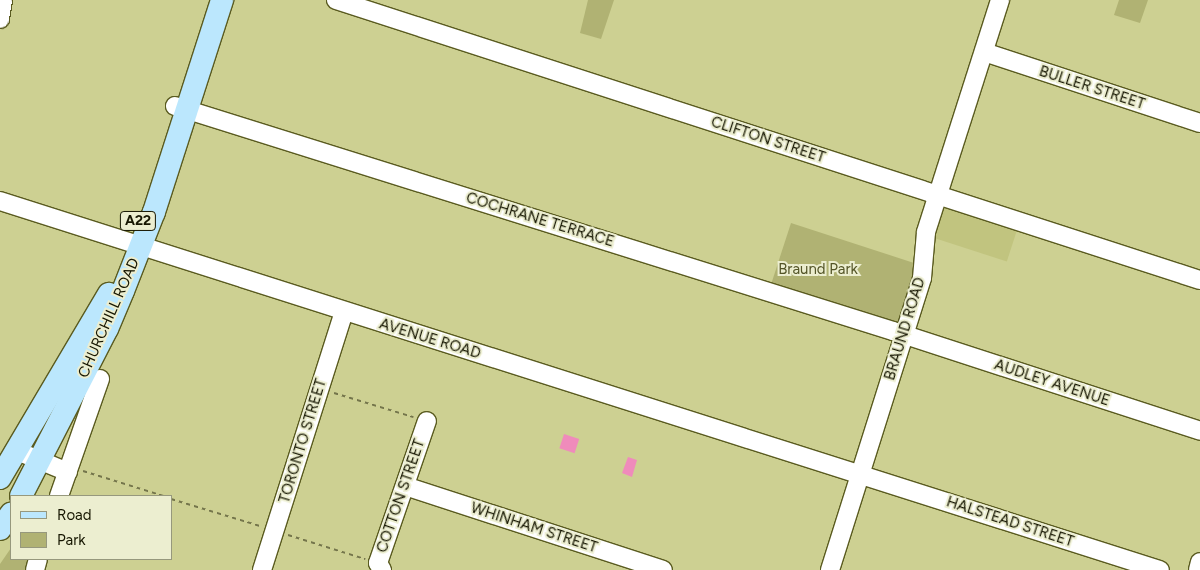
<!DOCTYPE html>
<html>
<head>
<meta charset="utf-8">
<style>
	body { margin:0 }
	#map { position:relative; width:1200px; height:570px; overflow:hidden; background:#cdd092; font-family:Figtree,sans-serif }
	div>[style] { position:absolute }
	.built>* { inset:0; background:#c1c47f; transform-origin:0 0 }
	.green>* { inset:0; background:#b0b273; transform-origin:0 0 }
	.water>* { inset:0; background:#ef8bbb; transform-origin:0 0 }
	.path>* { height:2px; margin-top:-1px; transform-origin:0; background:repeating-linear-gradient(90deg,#74754b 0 4px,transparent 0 8px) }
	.roads { filter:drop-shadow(1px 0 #5a5b20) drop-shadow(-1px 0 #5a5b20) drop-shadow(0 1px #5a5b20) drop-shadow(0 -1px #5a5b20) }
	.minor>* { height:18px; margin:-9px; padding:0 9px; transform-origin:9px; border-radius:9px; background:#fff }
	.major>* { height:22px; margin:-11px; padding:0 11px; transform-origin:11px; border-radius:11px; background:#bbe7fd }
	span { translate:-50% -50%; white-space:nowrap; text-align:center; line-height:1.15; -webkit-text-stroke:4px #eceed0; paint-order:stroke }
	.shield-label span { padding:1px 4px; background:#eceed0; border:1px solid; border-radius:4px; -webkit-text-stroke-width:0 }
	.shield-label { font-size:14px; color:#161601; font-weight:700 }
	.street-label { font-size:15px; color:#161601 }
	.park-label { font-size:15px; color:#535427 }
	.legend { position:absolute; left:10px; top:495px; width:162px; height:65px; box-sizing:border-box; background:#eceed0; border:1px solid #96987d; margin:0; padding:6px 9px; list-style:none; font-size:15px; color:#161601 }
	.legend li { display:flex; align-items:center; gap:10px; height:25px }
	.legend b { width:25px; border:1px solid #96987d }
</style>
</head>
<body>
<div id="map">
	<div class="built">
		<i style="left:938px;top:195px;width:86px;height:42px;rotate:18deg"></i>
	</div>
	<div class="green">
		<i style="clip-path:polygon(588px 0,614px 0,601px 39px,580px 33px)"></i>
		<i style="clip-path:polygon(1119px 0,1148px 0,1140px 23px,1114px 15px)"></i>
		<i style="left:791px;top:223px;width:139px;height:72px;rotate:18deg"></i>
		<i style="clip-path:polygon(11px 548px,11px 559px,37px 559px,27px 570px,0 570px,0 564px)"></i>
	</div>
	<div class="water">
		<i style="left:564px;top:434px;width:16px;height:15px;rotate:18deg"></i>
		<i style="clip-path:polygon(628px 457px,637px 460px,632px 477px,622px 473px)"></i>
	</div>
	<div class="path">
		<i style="left:334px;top:393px;width:83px;rotate:16.9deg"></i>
		<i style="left:83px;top:471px;width:85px;rotate:17.2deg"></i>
		<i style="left:171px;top:499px;width:93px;rotate:16.9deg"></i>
		<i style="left:288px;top:535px;width:81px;rotate:17.3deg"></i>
	</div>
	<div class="roads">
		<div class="minor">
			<i style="left:336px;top:0;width:908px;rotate:17.96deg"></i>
			<i style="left:0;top:19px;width:19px;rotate:-81deg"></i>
			<i style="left:984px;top:52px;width:227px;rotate:18.2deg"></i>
			<i style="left:175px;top:106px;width:752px;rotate:17.4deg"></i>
			<i style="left:893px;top:331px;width:323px;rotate:18deg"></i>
			<i style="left:0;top:201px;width:1217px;rotate:17.65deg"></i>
			<i style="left:17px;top:451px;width:55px;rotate:22.4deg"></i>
			<i style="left:405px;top:486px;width:271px;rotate:18deg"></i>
			<i style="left:59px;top:496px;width:124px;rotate:-70.7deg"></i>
			<i style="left:35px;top:570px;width:11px;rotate:-75deg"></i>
			<i style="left:262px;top:570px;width:271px;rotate:-72.4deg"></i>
			<i style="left:382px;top:570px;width:8px;rotate:-120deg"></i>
			<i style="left:378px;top:563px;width:150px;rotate:-71deg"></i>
			<i style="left:830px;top:570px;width:306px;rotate:-72.5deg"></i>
			<i style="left:922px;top:278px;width:46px;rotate:-85deg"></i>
			<i style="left:926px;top:232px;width:244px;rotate:-72.3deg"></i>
			<i style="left:1198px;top:570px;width:8px;rotate:-76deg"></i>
		</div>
		<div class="major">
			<i style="left:0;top:478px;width:214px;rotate:-59.4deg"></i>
			<i style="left:21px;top:496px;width:188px;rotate:-62.8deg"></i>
			<i style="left:107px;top:329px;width:41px;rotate:-67.2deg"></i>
			<i style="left:123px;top:291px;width:85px;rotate:-68.6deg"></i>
			<i style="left:154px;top:212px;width:223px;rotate:-72.2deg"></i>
			<i style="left:0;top:529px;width:19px;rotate:-54deg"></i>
		</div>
	</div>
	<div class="shield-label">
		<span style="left:138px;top:221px">A22</span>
	</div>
	<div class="street-label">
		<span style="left:1092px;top:88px;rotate:18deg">BULLER STREET</span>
		<span style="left:768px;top:140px;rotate:18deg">CLIFTON STREET</span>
		<span style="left:540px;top:220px;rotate:17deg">COCHRANE TERRACE</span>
		<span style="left:109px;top:318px;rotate:-66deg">CHURCHILL ROAD</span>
		<span style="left:905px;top:329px;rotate:-73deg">BRAUND ROAD</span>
		<span style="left:430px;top:339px;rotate:17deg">AVENUE ROAD</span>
		<span style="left:1052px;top:383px;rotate:18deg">AUDLEY AVENUE</span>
		<span style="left:303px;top:441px;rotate:-73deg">TORONTO STREET</span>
		<span style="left:401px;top:496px;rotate:-71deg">COTTON STREET</span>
		<span style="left:1010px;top:522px;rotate:18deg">HALSTEAD STREET</span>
		<span style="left:534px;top:528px;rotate:18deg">WHINHAM STREET</span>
	</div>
	<div class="park-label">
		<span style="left:818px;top:270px">Braund Park</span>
	</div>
	<ul class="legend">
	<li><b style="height:6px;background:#bbe7fd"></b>Road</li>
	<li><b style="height:14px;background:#b0b273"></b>Park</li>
	</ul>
</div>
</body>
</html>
